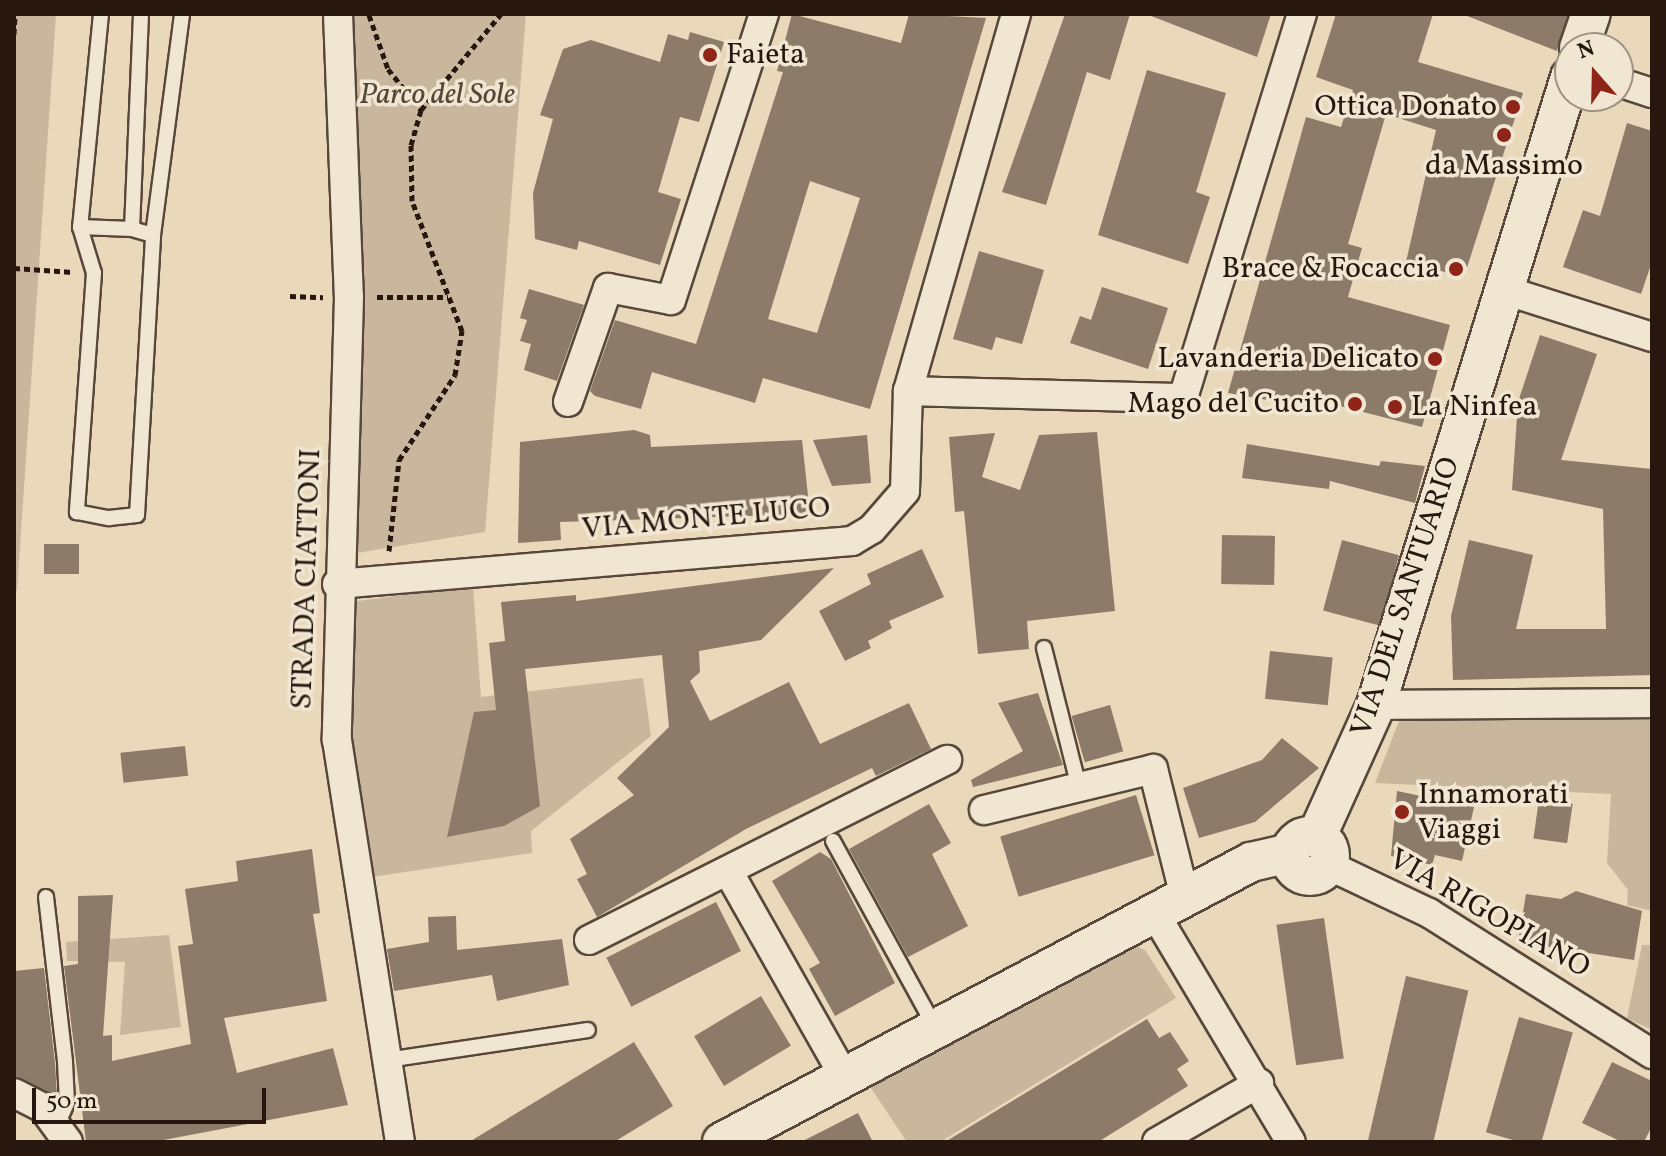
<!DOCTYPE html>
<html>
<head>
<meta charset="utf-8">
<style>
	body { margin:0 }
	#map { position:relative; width:1666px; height:1156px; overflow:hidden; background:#e9d8ba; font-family:Vollkorn,serif }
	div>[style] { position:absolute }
	.green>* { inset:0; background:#c8b79d }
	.building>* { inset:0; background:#8c7b68; transform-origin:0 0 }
	.path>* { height:5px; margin-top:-2.5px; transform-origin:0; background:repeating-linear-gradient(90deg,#27170f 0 6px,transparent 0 10px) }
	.roads { filter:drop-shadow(2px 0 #58473a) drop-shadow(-2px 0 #58473a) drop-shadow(0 2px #58473a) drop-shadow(0 -2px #58473a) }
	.lane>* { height:14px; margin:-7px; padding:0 7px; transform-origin:7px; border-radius:7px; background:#f1e6d2 }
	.street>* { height:28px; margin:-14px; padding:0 14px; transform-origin:14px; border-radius:14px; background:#f1e6d2 }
	.secondary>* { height:38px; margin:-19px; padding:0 19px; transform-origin:19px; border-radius:19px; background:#f1e6d2 }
	.secondary>.ring { margin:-19px; padding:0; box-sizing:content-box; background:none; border:38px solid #f1e6d2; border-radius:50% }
	.dots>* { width:22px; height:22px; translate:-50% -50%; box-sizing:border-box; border:4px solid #f1e6d2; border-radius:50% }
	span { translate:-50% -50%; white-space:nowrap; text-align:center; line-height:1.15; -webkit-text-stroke:7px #f1e6d2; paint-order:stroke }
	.poi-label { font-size:30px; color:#27170f }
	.left { translate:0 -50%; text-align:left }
	.right { translate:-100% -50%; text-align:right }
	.park-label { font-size:30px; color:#57473a; font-style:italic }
	.street-label { font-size:30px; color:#27170f }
	.frame { position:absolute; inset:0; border:16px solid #27170f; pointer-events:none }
	.north { position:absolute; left:1554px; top:32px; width:80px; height:80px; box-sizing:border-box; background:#f1e6d2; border:2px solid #a09384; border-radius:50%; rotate:340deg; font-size:22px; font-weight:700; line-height:32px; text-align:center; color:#27170f }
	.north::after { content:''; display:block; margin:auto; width:28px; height:36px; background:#8f2418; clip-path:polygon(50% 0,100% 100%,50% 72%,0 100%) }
	.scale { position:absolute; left:32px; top:1088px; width:234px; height:36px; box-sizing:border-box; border:4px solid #27170f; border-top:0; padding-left:10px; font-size:24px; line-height:28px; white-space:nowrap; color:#27170f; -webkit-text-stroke:6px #f1e6d2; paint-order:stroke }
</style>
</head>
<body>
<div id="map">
	<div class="green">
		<i style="clip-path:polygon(14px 14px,56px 14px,17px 591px,14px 591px)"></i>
		<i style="clip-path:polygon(353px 14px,526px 14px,485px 532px,350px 554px,363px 297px)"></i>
		<i style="clip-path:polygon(473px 586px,481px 697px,643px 678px,651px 736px,531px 831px,532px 853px,365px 878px,344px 715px,342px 603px)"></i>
		<i style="clip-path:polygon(1404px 708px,1652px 708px,1652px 911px,1627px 905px,1628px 890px,1607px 863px,1611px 794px,1375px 783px)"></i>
		<i style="clip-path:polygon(169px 935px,181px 1027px,120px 1035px,125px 962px,67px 961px,66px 942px)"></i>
		<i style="clip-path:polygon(1125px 941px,1145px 950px,1176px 998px,940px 1142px,907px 1142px,867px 1082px)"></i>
		<i style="clip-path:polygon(1642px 945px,1652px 945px,1652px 1030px,1627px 1018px)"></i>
	</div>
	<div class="building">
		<i style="clip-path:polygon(evenodd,792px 14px,901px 43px,909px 14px,986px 18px,870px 409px,763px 378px,755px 403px,652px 372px,641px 409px,595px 396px,590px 391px,615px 320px,696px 344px,783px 72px,777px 71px,792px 14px,810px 181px,860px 198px,817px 333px,768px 319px,810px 181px)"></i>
		<i style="clip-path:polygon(1065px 14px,1130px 14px,1110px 80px,1087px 72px,1046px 205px,1002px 192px)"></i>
		<i style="clip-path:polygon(1146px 14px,1271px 14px,1257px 57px)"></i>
		<i style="clip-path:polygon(1336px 14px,1433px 14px,1418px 62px,1523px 93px,1464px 277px,1406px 262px,1436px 130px,1386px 114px,1348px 244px,1362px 248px,1348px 297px,1450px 325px,1422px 427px,1320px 401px,1318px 409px,1228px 393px,1306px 117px,1341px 127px,1353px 90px,1316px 77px)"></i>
		<i style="clip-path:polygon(1462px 14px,1568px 14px,1557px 51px)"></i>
		<i style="clip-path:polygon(690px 32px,724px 42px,699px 122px,680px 117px,658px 192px,681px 199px,660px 265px,579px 241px,577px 250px,535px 239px,533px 193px,553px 119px,540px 115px,563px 49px,591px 40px,660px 62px,668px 34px,688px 40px)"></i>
		<i style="clip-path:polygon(1147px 70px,1226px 93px,1196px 192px,1210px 197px,1188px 264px,1098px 235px)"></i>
		<i style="clip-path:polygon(1627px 123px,1652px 131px,1652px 262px,1641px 294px,1563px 267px,1583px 210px,1600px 216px)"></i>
		<i style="clip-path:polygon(979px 251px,1044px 270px,1022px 344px,996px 337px,992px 350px,953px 339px)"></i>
		<i style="clip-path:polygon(1102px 287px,1168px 308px,1148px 369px,1070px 343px,1080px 316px,1091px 320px)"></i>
		<i style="clip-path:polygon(529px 289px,584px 305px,557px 381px,524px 370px,531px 344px,520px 341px,527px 320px,520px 318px)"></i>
		<i style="clip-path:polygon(1540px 335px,1597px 354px,1561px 460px,1652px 469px,1652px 675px,1453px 680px,1451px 616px,1469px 540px,1533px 555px,1516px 629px,1606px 629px,1603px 509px,1512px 490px,1518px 402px)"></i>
		<i style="clip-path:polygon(634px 430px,650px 435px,651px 447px,802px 440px,810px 514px,560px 522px,561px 540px,518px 543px,520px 442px)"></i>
		<i style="clip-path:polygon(1097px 432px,1115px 611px,1027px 621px,1029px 649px,978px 654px,964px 511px,955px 512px,949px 437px,995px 433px,982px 477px,1020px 490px,1039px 435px)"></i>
		<i style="clip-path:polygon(867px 435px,871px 483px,832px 486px,813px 440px)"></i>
		<i style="clip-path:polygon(1247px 444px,1379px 466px,1381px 461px,1425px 466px,1415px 503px,1330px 481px,1329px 489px,1242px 478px)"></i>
		<i style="left:1222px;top:535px;width:53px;height:49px;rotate:1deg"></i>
		<i style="left:1342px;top:540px;width:59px;height:73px;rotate:15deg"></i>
		<i style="left:79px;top:544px;width:30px;height:35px;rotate:90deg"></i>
		<i style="clip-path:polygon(922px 549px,944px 597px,889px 621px,892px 628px,868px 641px,871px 648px,845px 661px,819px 611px,871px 584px,867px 574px)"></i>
		<i style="clip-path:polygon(834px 568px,761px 640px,699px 651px,700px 672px,690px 681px,710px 721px,789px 682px,820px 744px,909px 703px,931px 749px,876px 776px,872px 768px,746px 829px,597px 917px,577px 879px,587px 874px,570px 839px,634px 795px,617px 778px,669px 727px,662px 655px,525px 669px,540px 806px,504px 826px,447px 837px,474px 712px,496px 710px,489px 643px,505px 641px,501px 602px,576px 595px,576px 601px)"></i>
		<i style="left:1270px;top:651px;width:63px;height:48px;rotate:6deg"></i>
		<i style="clip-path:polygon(1038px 693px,1063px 765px,973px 787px,971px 780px,1023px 751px,998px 703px)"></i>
		<i style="left:1110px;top:705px;width:48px;height:40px;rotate:74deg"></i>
		<i style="clip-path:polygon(1282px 738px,1319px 768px,1255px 822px,1199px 838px,1183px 788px,1262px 760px)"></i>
		<i style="left:185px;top:746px;width:30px;height:65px;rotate:84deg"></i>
		<i style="clip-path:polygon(1397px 791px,1474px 807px,1462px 861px,1435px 855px,1432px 865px,1391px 856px)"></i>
		<i style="left:1136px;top:795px;width:63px;height:142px;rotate:73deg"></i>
		<i style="left:1539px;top:799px;width:34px;height:40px;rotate:8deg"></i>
		<i style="clip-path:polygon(929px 804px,951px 843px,932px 854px,968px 926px,908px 957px,849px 849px)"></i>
		<i style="clip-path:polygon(312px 849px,320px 913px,313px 914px,327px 1001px,224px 1018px,237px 1073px,333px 1048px,348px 1105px,153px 1142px,86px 1142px,64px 966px,78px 964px,78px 896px,113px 895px,103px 1036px,112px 1035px,112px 1061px,191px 1044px,178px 946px,193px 944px,185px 889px,238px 881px,236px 861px)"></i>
		<i style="clip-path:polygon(820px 852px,831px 859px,895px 983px,835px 1016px,809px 969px,820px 963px,772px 881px)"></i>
		<i style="clip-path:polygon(1576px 891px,1642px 911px,1634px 960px,1518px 942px,1526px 894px,1561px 899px)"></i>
		<i style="left:716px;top:902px;width:55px;height:123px;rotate:63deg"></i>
		<i style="clip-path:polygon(456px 916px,457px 950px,562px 939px,569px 985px,497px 1001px,492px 975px,394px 991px,387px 949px,429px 942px,428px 917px)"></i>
		<i style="left:1324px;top:918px;width:142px;height:48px;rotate:82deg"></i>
		<i style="clip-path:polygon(44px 968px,55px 1063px,57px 1098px,14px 1076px,14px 971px)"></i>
		<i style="left:1406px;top:976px;width:64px;height:170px;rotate:13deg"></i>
		<i style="left:761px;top:996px;width:58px;height:78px;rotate:59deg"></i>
		<i style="left:1519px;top:1017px;width:56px;height:120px;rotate:16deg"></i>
		<i style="clip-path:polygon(1147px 1019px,1159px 1038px,1170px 1032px,1189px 1061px,1177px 1069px,1188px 1086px,1098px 1142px,945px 1142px)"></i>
		<i style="clip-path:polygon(634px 1042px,673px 1106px,614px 1142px,469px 1142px)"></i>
		<i style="clip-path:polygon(1612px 1062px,1652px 1081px,1652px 1126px,1644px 1142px,1622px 1142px,1582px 1123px)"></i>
		<i style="clip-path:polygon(858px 1113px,873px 1142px,801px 1142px)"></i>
	</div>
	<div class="path">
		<i style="left:369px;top:15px;width:57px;rotate:70.6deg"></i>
		<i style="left:388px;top:69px;width:53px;rotate:51.2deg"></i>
		<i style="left:14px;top:34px;width:20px;rotate:-87deg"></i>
		<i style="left:14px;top:268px;width:59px;rotate:3.9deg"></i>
		<i style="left:290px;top:296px;width:33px;rotate:2deg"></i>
		<i style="left:377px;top:297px;width:71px"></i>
		<i style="left:389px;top:551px;width:92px;rotate:-83.7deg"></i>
		<i style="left:399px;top:460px;width:102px;rotate:-56.6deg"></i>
		<i style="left:455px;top:375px;width:45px;rotate:-81deg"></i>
		<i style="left:462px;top:331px;width:139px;rotate:-111deg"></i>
		<i style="left:412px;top:201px;width:56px;rotate:-91deg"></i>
		<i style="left:411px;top:145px;width:36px;rotate:-74deg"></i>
		<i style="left:421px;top:110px;width:125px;rotate:-50.2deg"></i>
	</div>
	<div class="roads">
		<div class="lane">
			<i style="left:101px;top:14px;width:214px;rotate:95.6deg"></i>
			<i style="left:80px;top:227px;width:48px;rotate:73.1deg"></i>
			<i style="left:94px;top:273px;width:240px;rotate:94.1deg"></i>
			<i style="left:77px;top:512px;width:33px;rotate:11deg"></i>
			<i style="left:109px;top:518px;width:28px;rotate:-6deg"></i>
			<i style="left:137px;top:515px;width:280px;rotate:-86.7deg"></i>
			<i style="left:153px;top:235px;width:22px;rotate:-164deg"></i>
			<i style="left:132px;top:229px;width:215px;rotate:-87.6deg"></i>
			<i style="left:80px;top:227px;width:52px;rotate:2.2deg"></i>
			<i style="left:153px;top:235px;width:223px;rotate:-82.5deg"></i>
			<i style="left:1044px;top:648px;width:143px;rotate:75.9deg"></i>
			<i style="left:833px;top:841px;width:214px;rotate:61.3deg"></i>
			<i style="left:46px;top:897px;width:166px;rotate:83.4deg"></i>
			<i style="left:65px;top:1062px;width:41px;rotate:87.2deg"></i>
			<i style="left:67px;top:1103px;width:24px;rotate:114deg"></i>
			<i style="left:387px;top:1060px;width:203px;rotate:-8.5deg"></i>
		</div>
		<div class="street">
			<i style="left:338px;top:14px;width:283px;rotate:87.8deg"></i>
			<i style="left:349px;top:297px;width:443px;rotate:91.6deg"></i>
			<i style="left:337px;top:740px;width:407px;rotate:81.1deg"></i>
			<i style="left:1618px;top:82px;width:36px;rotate:18deg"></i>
			<i style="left:1504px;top:290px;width:155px;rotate:17.6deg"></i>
			<i style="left:908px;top:391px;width:275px;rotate:1.5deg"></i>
			<i style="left:1183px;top:398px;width:402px;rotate:-72.8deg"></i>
			<i style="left:568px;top:402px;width:121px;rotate:-70.7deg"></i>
			<i style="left:608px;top:288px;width:64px;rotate:10.8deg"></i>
			<i style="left:671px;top:300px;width:301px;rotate:-72deg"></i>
			<i style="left:337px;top:584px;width:517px;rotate:-4.77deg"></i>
			<i style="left:852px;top:541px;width:23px;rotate:-31deg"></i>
			<i style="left:872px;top:529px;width:50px;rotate:-49deg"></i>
			<i style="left:905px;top:491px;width:100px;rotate:-88.3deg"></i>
			<i style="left:908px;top:391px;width:392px;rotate:-74deg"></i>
			<i style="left:1376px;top:705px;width:276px;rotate:-0.4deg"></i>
			<i style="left:984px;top:810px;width:174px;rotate:-13.6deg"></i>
			<i style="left:1153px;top:769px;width:132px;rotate:76deg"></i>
			<i style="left:1328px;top:865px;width:112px;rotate:25.4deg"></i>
			<i style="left:1429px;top:913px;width:264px;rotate:32.3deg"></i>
			<i style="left:728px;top:871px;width:238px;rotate:60.5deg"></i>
			<i style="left:1155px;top:914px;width:265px;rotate:59.2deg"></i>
			<i style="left:589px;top:940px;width:401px;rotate:-26.7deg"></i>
			<i style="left:14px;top:1093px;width:33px;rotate:27deg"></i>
			<i style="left:43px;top:1108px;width:42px;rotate:53.7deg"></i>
			<i style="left:1157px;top:1142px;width:118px;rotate:-30deg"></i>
		</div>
		<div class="secondary">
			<i style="left:1579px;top:48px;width:36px;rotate:-71deg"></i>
			<i class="ring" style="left:1290px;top:836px;width:2px;height:2px"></i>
			<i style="left:1316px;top:838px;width:146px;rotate:-65.7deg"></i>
			<i style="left:1376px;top:705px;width:657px;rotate:-72.83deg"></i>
			<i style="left:722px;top:1142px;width:599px;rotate:-27.89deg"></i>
			<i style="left:1251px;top:862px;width:40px;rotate:-13deg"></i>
		</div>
	</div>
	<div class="dots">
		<i style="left:710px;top:55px;background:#8f2418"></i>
		<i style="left:1513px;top:107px;background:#8f2418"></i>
		<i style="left:1504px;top:135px;background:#8f2418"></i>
		<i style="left:1456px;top:269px;background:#8f2418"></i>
		<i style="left:1435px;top:359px;background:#8f2418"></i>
		<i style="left:1355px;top:404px;background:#8f2418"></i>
		<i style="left:1395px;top:407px;background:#8f2418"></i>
		<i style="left:1402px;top:812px;background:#8f2418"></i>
	</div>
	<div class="poi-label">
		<span class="left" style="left:726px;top:55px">Faieta</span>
		<span class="right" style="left:1497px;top:107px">Ottica Donato</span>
		<span style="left:1504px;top:166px">da Massimo</span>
		<span class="right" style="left:1440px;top:269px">Brace &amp; Focaccia</span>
		<span class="right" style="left:1419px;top:359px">Lavanderia Delicato</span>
		<span class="right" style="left:1339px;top:404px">Mago del Cucito</span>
		<span class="left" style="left:1411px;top:407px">La Ninfea</span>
		<span class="left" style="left:1418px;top:812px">Innamorati<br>Viaggi</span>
	</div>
	<div class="park-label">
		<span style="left:437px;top:95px">Parco del Sole</span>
	</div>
	<div class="street-label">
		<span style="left:706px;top:519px;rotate:-5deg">VIA MONTE LUCO</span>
		<span style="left:307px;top:579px;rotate:-88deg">STRADA CIATTONI</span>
		<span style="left:1406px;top:597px;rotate:-72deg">VIA DEL SANTUARIO</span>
		<span style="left:1489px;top:914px;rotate:30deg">VIA RIGOPIANO</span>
	</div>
	<div class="frame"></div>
	<div class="north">N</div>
	<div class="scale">50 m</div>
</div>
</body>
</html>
